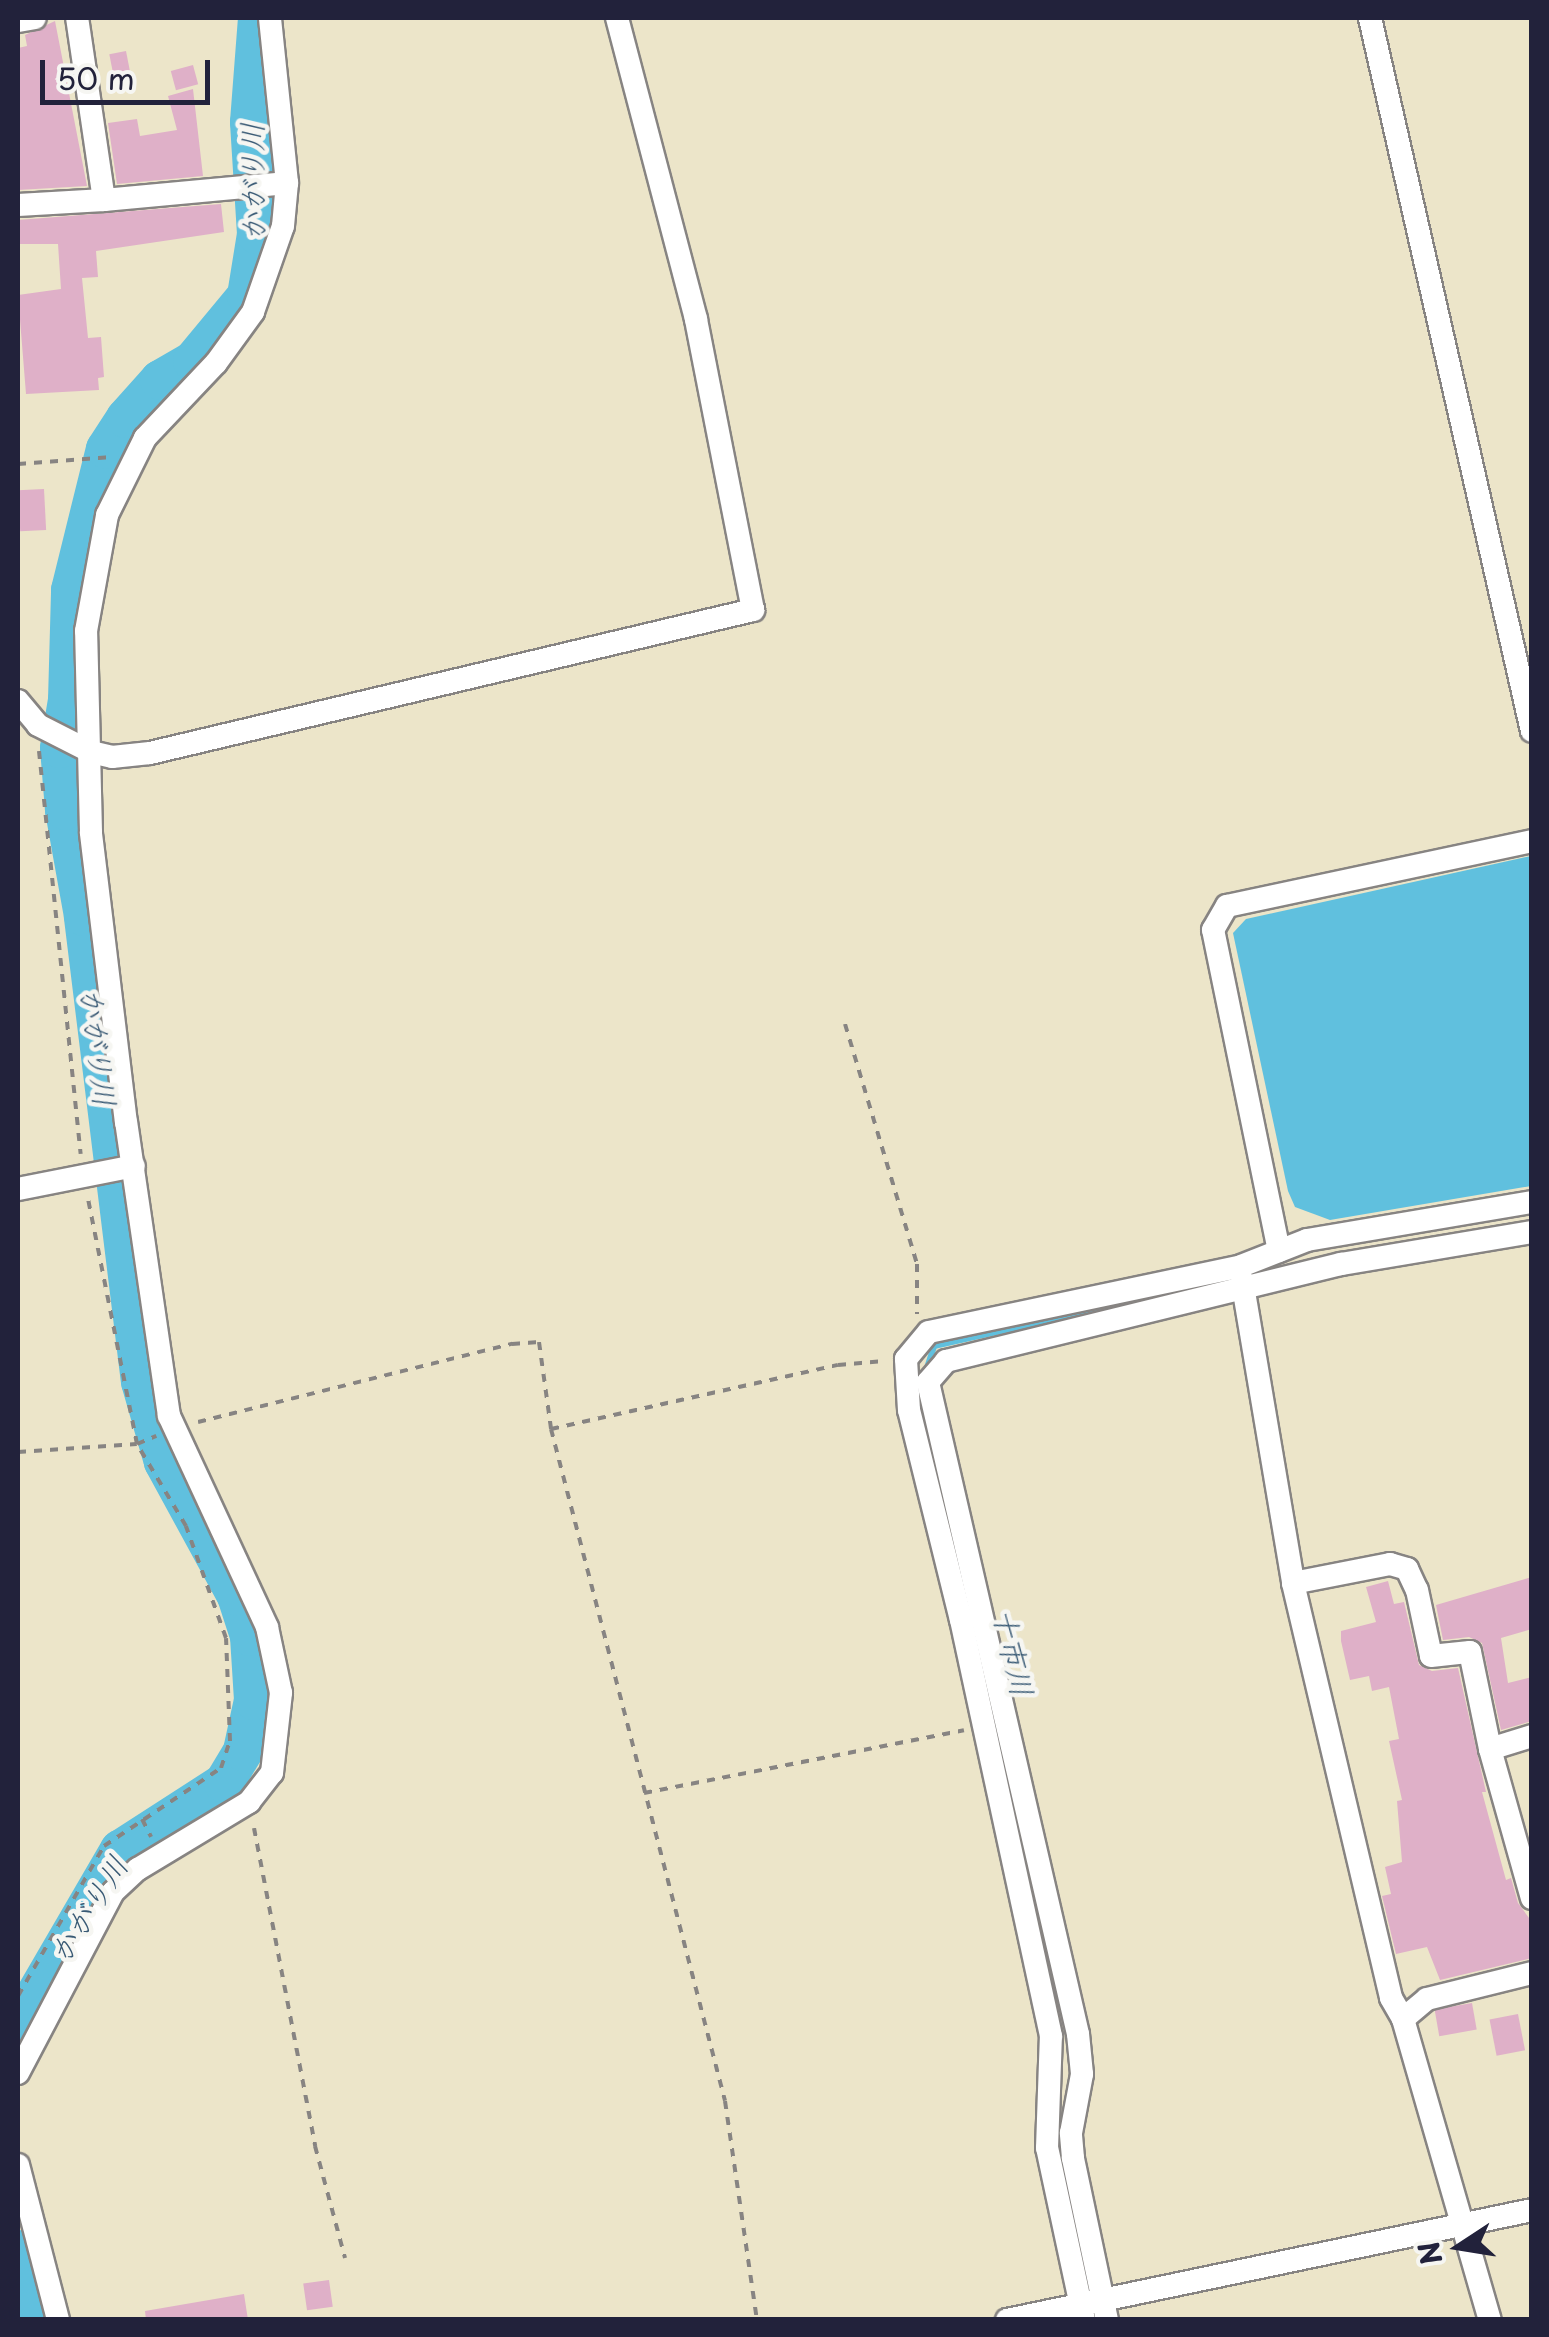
<!DOCTYPE html>
<html>
<head>
<meta charset="utf-8">
<style>
	body { margin:0 }
	#map { position:relative; width:1549px; height:2337px; overflow:hidden; background:#ece5c9; font-family:"Playpen Sans","Klee One",sans-serif }
	div>[style] { position:absolute }
	.water>* { inset:0; background:#60c0de }
	.stream>* { height:6px; margin:-3px; padding:0 3px; transform-origin:3px; border-radius:3px; background:#60c0de }
	.river>* { height:40px; margin:-20px; padding:0 20px; transform-origin:20px; border-radius:20px; background:#60c0de }
	.building>* { inset:0; background:#dfb0c8; transform-origin:0 0 }
	.path>* { height:4px; margin-top:-2px; transform-origin:0; background:repeating-linear-gradient(90deg,#878482 0 8px,transparent 0 16px) }
	.roads { filter:drop-shadow(2px 0 #878482) drop-shadow(-2px 0 #878482) drop-shadow(0 2px #878482) drop-shadow(0 -2px #878482) }
	.street>* { height:22px; margin:-11px; padding:0 11px; transform-origin:11px; border-radius:11px; background:#fff }
	span { translate:-50% -50%; white-space:nowrap; text-align:center; line-height:1.15; -webkit-text-stroke:9px #f6f6f2; paint-order:stroke }
	.water-label { font-size:30px; color:#385974; font-style:italic }
	.frame { position:absolute; inset:0; border:20px solid #22223b; pointer-events:none }
	.north { position:absolute; left:1409px; top:2197px; width:100px; height:100px; -webkit-text-stroke:8px #f6f6f2; paint-order:stroke; rotate:258deg; font-size:28px; font-weight:700; line-height:40px; text-align:center; color:#22223b }
	.north::after { content:''; display:block; margin:auto; width:35px; height:45px; background:#22223b; clip-path:polygon(50% 0,100% 100%,50% 72%,0 100%) }
	.scale { position:absolute; left:40px; top:60px; width:170px; height:45px; box-sizing:border-box; border:5px solid #22223b; border-top:0; padding-left:12px; font-size:30px; line-height:35px; white-space:nowrap; color:#22223b; -webkit-text-stroke:8px #f6f6f2; paint-order:stroke }
</style>
</head>
<body>
<div id="map">
	<div class="water">
		<i style="clip-path:polygon(1531px 856px,1531px 1186px,1330px 1220px,1295px 1207px,1288px 1191px,1233px 933px,1246px 919px)"></i>
	</div>
	<div class="stream">
		<i style="left:926px;top:1371px;width:26px;rotate:-72deg"></i>
		<i style="left:934px;top:1346px;width:301px;rotate:-12.7deg"></i>
	</div>
	<div class="river">
		<i style="left:18px;top:2025px;width:203px;rotate:-59.8deg"></i>
		<i style="left:120px;top:1850px;width:124px;rotate:-32.8deg"></i>
		<i style="left:224px;top:1783px;width:37px;rotate:-59deg"></i>
		<i style="left:243px;top:1751px;width:52px;rotate:-77.8deg"></i>
		<i style="left:254px;top:1700px;width:64px;rotate:-93.6deg"></i>
		<i style="left:250px;top:1636px;width:42px;rotate:-108deg"></i>
		<i style="left:237px;top:1596px;width:153px;rotate:-118.6deg"></i>
		<i style="left:164px;top:1462px;width:83px;rotate:-106deg"></i>
		<i style="left:141px;top:1382px;width:469px;rotate:-97deg"></i>
		<i style="left:84px;top:916px;width:108px;rotate:-100.2deg"></i>
		<i style="left:65px;top:810px;width:62px;rotate:-94.6deg"></i>
		<i style="left:60px;top:748px;width:49px;rotate:-80.5deg"></i>
		<i style="left:68px;top:700px;width:110px;rotate:-88.4deg"></i>
		<i style="left:71px;top:590px;width:145px;rotate:-76.1deg"></i>
		<i style="left:106px;top:449px;width:37px;rotate:-57deg"></i>
		<i style="left:126px;top:418px;width:51px;rotate:-48.2deg"></i>
		<i style="left:160px;top:380px;width:38px;rotate:-30deg"></i>
		<i style="left:193px;top:361px;width:85px;rotate:-50.3deg"></i>
		<i style="left:247px;top:296px;width:63px;rotate:-80.8deg"></i>
		<i style="left:257px;top:234px;width:112px;rotate:-93.6deg"></i>
		<i style="left:250px;top:122px;width:104px;rotate:-85.6deg"></i>
		<i style="left:18px;top:2250px;width:72px;rotate:77.1deg"></i>
	</div>
	<div class="building">
		<i style="clip-path:polygon(55px 21px,87px 186px,18px 190px,18px 48px,27px 46px,25px 35px)"></i>
		<i style="left:126px;top:51px;width:21px;height:17px;rotate:79deg"></i>
		<i style="left:193px;top:65px;width:20px;height:23px;rotate:75deg"></i>
		<i style="clip-path:polygon(193px 89px,203px 176px,117px 184px,108px 123px,137px 119px,140px 136px,177px 130px,168px 96px)"></i>
		<i style="clip-path:polygon(221px 204px,224px 232px,96px 251px,98px 277px,82px 278px,88px 338px,101px 337px,104px 377px,98px 378px,99px 390px,26px 394px,18px 295px,61px 289px,58px 244px,18px 244px,18px 220px)"></i>
		<i style="left:44px;top:489px;width:41px;height:26px;rotate:87deg"></i>
		<i style="clip-path:polygon(1532px 1577px,1532px 1629px,1501px 1638px,1508px 1683px,1532px 1677px,1532px 1721px,1501px 1730px,1482px 1643px,1469px 1637px,1443px 1640px,1436px 1605px)"></i>
		<i style="clip-path:polygon(1388px 1581px,1394px 1604px,1404px 1602px,1419px 1665px,1432px 1671px,1458px 1668px,1486px 1792px,1482px 1792px,1506px 1880px,1511px 1878px,1518px 1903px,1532px 1922px,1532px 1958px,1440px 1980px,1427px 1947px,1396px 1954px,1382px 1896px,1391px 1894px,1385px 1867px,1402px 1862px,1397px 1801px,1402px 1800px,1389px 1741px,1399px 1739px,1389px 1687px,1372px 1691px,1369px 1676px,1350px 1680px,1341px 1641px,1341px 1631px,1376px 1622px,1366px 1587px)"></i>
		<i style="left:1472px;top:2003px;width:27px;height:38px;rotate:80deg"></i>
		<i style="left:1518px;top:2014px;width:37px;height:29px;rotate:79deg"></i>
		<i style="left:329px;top:2280px;width:27px;height:26px;rotate:82deg"></i>
		<i style="clip-path:polygon(244px 2294px,248px 2320px,146px 2320px,145px 2311px)"></i>
	</div>
	<div class="path">
		<i style="left:18px;top:464px;width:94px;rotate:-4.3deg"></i>
		<i style="left:39px;top:751px;width:405px;rotate:84.1deg"></i>
		<i style="left:845px;top:1024px;width:251px;rotate:73.3deg"></i>
		<i style="left:917px;top:1264px;width:50px;rotate:90deg"></i>
		<i style="left:198px;top:1422px;width:324px;rotate:-14deg"></i>
		<i style="left:512px;top:1344px;width:27px;rotate:-4deg"></i>
		<i style="left:539px;top:1342px;width:88px;rotate:82.1deg"></i>
		<i style="left:551px;top:1429px;width:694px;rotate:75.48deg"></i>
		<i style="left:725px;top:2101px;width:221px;rotate:81.7deg"></i>
		<i style="left:551px;top:1429px;width:294px;rotate:-12.6deg"></i>
		<i style="left:838px;top:1365px;width:46px;rotate:-5deg"></i>
		<i style="left:18px;top:1452px;width:119px;rotate:-3.8deg"></i>
		<i style="left:137px;top:1444px;width:21px;rotate:-23deg"></i>
		<i style="left:644px;top:1793px;width:326px;rotate:-11.1deg"></i>
		<i style="left:142px;top:1819px;width:20px;rotate:63deg"></i>
		<i style="left:254px;top:1828px;width:324px;rotate:79.1deg"></i>
		<i style="left:315px;top:2146px;width:116px;rotate:75deg"></i>
		<i style="left:18px;top:1996px;width:173px;rotate:-60.2deg"></i>
		<i style="left:104px;top:1846px;width:141px;rotate:-33.7deg"></i>
		<i style="left:221px;top:1768px;width:28px;rotate:-72deg"></i>
		<i style="left:230px;top:1741px;width:103px;rotate:-92.2deg"></i>
		<i style="left:226px;top:1638px;width:119px;rotate:-109.7deg"></i>
		<i style="left:186px;top:1526px;width:96px;rotate:-120.9deg"></i>
		<i style="left:137px;top:1444px;width:251px;rotate:-101.3deg"></i>
	</div>
	<div class="roads">
		<div class="street">
			<i style="left:1370px;top:18px;width:731px;rotate:77.2deg"></i>
			<i style="left:18px;top:21px;width:17px;rotate:-10deg"></i>
			<i style="left:104px;top:200px;width:184px;rotate:-5.3deg"></i>
			<i style="left:18px;top:205px;width:86px;rotate:-3.3deg"></i>
			<i style="left:104px;top:200px;width:184px;rotate:-98.4deg"></i>
			<i style="left:18px;top:701px;width:31px;rotate:50deg"></i>
			<i style="left:38px;top:725px;width:59px;rotate:27deg"></i>
			<i style="left:91px;top:752px;width:22px;rotate:13deg"></i>
			<i style="left:112px;top:757px;width:38px;rotate:-6deg"></i>
			<i style="left:150px;top:753px;width:620px;rotate:-13.34deg"></i>
			<i style="left:753px;top:610px;width:297px;rotate:-101.1deg"></i>
			<i style="left:696px;top:319px;width:311px;rotate:-104.7deg"></i>
			<i style="left:18px;top:1189px;width:118px;rotate:-11.2deg"></i>
			<i style="left:1279px;top:1251px;width:328px;rotate:-101.6deg"></i>
			<i style="left:1213px;top:930px;width:28px;rotate:-60deg"></i>
			<i style="left:1227px;top:906px;width:312px;rotate:-12deg"></i>
			<i style="left:1242px;top:1280px;width:307px;rotate:80.4deg"></i>
			<i style="left:1293px;top:1583px;width:426px;rotate:76.7deg"></i>
			<i style="left:1391px;top:1998px;width:24px;rotate:60deg"></i>
			<i style="left:1403px;top:2019px;width:313px;rotate:73.9deg"></i>
			<i style="left:1293px;top:1583px;width:99px;rotate:-11.1deg"></i>
			<i style="left:1390px;top:1564px;width:18px;rotate:16deg"></i>
			<i style="left:1407px;top:1569px;width:23px;rotate:65deg"></i>
			<i style="left:1417px;top:1590px;width:67px;rotate:78deg"></i>
			<i style="left:1431px;top:1656px;width:39px;rotate:-6deg"></i>
			<i style="left:1470px;top:1652px;width:99px;rotate:78.3deg"></i>
			<i style="left:1490px;top:1749px;width:155px;rotate:74.3deg"></i>
			<i style="left:1490px;top:1749px;width:44px;rotate:-17.2deg"></i>
			<i style="left:1403px;top:2019px;width:31px;rotate:-40deg"></i>
			<i style="left:1427px;top:1999px;width:108px;rotate:-13.9deg"></i>
			<i style="left:18px;top:2073px;width:204px;rotate:-62.3deg"></i>
			<i style="left:113px;top:1892px;width:34px;rotate:-43deg"></i>
			<i style="left:138px;top:1869px;width:130px;rotate:-31.1deg"></i>
			<i style="left:249px;top:1802px;width:37px;rotate:-52deg"></i>
			<i style="left:272px;top:1773px;width:81px;rotate:-83.6deg"></i>
			<i style="left:281px;top:1693px;width:67px;rotate:-102deg"></i>
			<i style="left:267px;top:1627px;width:233px;rotate:-114.9deg"></i>
			<i style="left:169px;top:1416px;width:296px;rotate:-98.3deg"></i>
			<i style="left:126px;top:1123px;width:293px;rotate:-96.9deg"></i>
			<i style="left:91px;top:832px;width:201px;rotate:-91.4deg"></i>
			<i style="left:86px;top:631px;width:118px;rotate:-79.7deg"></i>
			<i style="left:107px;top:515px;width:86px;rotate:-63.7deg"></i>
			<i style="left:145px;top:438px;width:103px;rotate:-46.6deg"></i>
			<i style="left:216px;top:363px;width:63px;rotate:-54deg"></i>
			<i style="left:253px;top:312px;width:91px;rotate:-70.8deg"></i>
			<i style="left:283px;top:226px;width:43px;rotate:-84.7deg"></i>
			<i style="left:287px;top:183px;width:166px;rotate:-95.9deg"></i>
			<i style="left:18px;top:2165px;width:160px;rotate:75.5deg"></i>
			<i style="left:1007px;top:2320px;width:536px;rotate:-11.83deg"></i>
			<i style="left:1084px;top:2320px;width:176px;rotate:-102.1deg"></i>
			<i style="left:1047px;top:2148px;width:112px;rotate:-88deg"></i>
			<i style="left:1051px;top:2036px;width:426px;rotate:-102.2deg"></i>
			<i style="left:961px;top:1620px;width:216px;rotate:-103.9deg"></i>
			<i style="left:909px;top:1410px;width:51px;rotate:-93.4deg"></i>
			<i style="left:906px;top:1359px;width:35px;rotate:-50deg"></i>
			<i style="left:929px;top:1332px;width:319px;rotate:-11.9deg"></i>
			<i style="left:1241px;top:1266px;width:71px;rotate:-21.5deg"></i>
			<i style="left:1307px;top:1240px;width:228px;rotate:-9.6deg"></i>
			<i style="left:1107px;top:2320px;width:166px;rotate:-101.9deg"></i>
			<i style="left:1073px;top:2158px;width:25px;rotate:-95deg"></i>
			<i style="left:1071px;top:2133px;width:60px;rotate:-79.4deg"></i>
			<i style="left:1082px;top:2074px;width:40px;rotate:-95.7deg"></i>
			<i style="left:1078px;top:2034px;width:669px;rotate:-102.96deg"></i>
			<i style="left:928px;top:1382px;width:28px;rotate:-49deg"></i>
			<i style="left:946px;top:1361px;width:407px;rotate:-13.8deg"></i>
			<i style="left:1341px;top:1264px;width:194px;rotate:-9.5deg"></i>
		</div>
	</div>
	<div class="water-label">
		<span style="left:252px;top:182px;rotate:-91deg">かがり川</span>
		<span style="left:99px;top:1047px;rotate:83deg">かがり川</span>
		<span style="left:1014px;top:1652px;rotate:77deg">十市川</span>
		<span style="left:88px;top:1909px;rotate:-58deg">かがり川</span>
	</div>
	<div class="frame"></div>
	<div class="north">N</div>
	<div class="scale">50 m</div>
</div>
</body>
</html>
